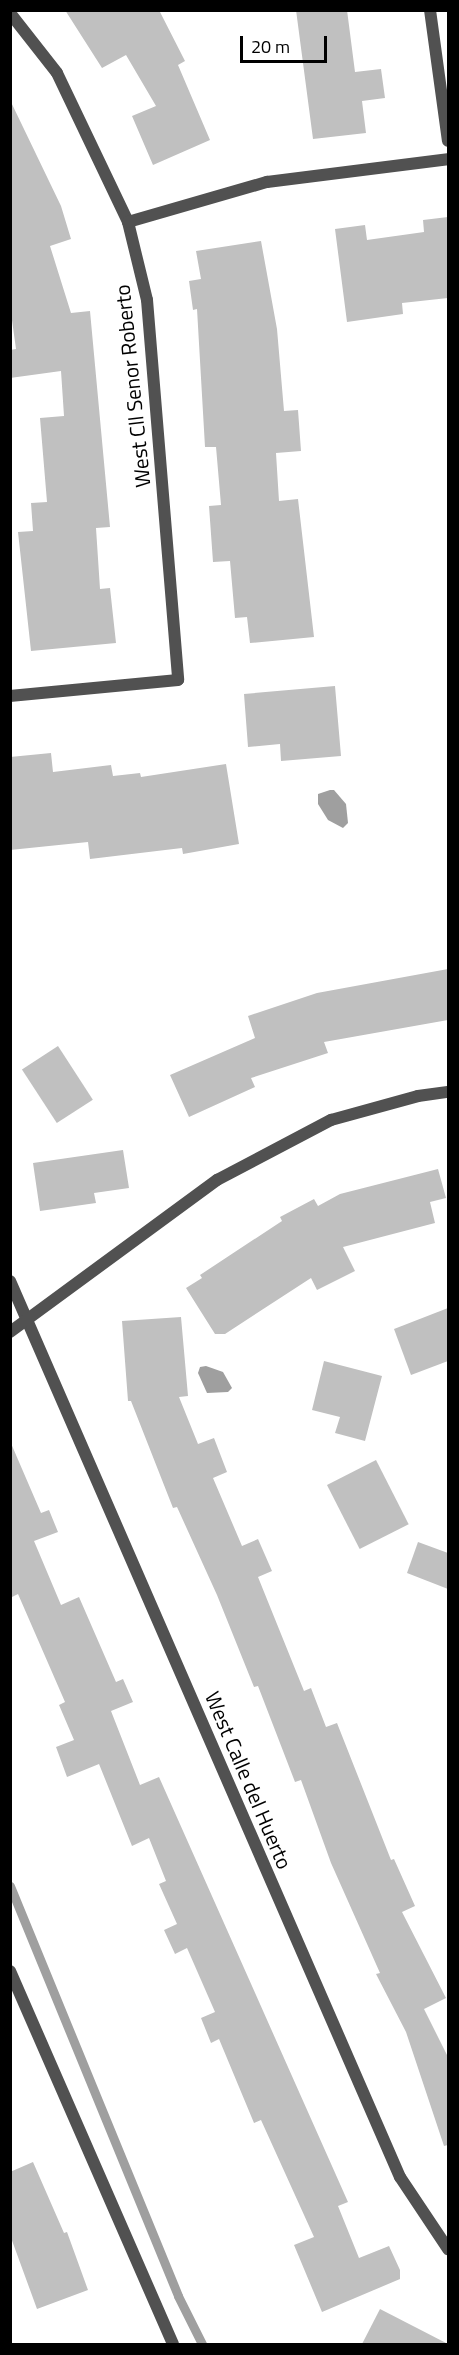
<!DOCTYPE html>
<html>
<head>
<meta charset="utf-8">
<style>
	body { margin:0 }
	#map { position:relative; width:459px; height:2355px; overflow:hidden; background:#fff; font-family:"Titillium Web",sans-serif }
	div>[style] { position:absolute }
	.water>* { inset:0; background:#9f9f9f }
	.stream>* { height:9px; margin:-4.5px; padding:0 4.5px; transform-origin:4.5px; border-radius:4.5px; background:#9f9f9f }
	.building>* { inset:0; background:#c0c0c0; transform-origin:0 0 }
	.lane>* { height:12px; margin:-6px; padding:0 6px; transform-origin:6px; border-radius:6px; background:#515151 }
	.street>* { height:12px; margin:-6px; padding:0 6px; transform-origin:6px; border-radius:6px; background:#515151 }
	span { translate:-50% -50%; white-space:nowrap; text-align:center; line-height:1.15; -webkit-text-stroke:4.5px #fff; paint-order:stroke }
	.street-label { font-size:21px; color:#000 }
	.frame { position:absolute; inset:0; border:12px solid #000; pointer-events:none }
	.scale { position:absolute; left:240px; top:36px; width:87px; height:27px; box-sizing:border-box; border:3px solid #000; border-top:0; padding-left:8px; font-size:18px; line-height:21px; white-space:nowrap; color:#000; -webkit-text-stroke:4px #fff; paint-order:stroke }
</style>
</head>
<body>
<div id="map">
	<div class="water">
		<i style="clip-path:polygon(330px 790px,334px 790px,346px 804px,348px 823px,343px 828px,328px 820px,318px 804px,318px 794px)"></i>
		<i style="clip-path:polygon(206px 1366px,223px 1372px,232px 1388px,228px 1392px,207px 1393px,198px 1373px,200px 1367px)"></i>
	</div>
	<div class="stream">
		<i style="left:10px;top:1886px;width:443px;rotate:67.7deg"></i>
		<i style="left:178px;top:2296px;width:54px;rotate:63.4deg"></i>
	</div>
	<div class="building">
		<i style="clip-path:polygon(65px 10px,159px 10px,185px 61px,178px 65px,210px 140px,153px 165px,132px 116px,156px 106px,126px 55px,102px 68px)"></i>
		<i style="clip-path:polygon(296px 10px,347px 10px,355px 72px,381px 69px,385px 98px,362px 101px,366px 133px,313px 139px)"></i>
		<i style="clip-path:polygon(10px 100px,61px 206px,71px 239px,50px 246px,71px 313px,90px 311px,110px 527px,96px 528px,100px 589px,110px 588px,116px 643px,31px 651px,18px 532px,33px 531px,31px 503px,47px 502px,40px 418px,64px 416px,61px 371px,10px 378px,10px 350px,16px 349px,10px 306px)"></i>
		<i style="clip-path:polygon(448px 217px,448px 298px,402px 303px,403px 314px,347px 322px,335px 229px,365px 225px,367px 240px,424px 232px,423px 220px)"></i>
		<i style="clip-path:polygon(261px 241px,277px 329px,284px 411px,298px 410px,301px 451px,276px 453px,279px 501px,298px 499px,314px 637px,250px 643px,247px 617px,235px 618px,230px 561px,213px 562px,209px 506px,221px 505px,216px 447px,205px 447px,197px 309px,193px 310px,189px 281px,201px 279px,196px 251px)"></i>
		<i style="clip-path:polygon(335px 686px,341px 756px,281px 761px,280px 744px,248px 747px,244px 694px)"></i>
		<i style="clip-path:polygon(51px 753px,53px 772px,111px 765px,113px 776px,140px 773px,141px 777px,226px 764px,239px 844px,183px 854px,182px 848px,90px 859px,88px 842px,10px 850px,10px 757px)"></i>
		<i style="clip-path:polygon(448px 969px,448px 1020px,324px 1042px,328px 1053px,251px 1078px,255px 1087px,189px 1117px,170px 1075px,255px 1038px,248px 1016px,317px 993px)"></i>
		<i style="left:58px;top:1046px;width:64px;height:43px;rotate:57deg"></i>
		<i style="clip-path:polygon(123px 1150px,129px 1188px,94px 1193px,96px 1203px,40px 1211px,33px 1163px)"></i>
		<i style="clip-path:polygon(438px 1169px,446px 1198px,430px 1202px,435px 1223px,343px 1247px,355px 1271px,317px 1290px,311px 1278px,225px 1334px,215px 1334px,186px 1288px,202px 1278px,200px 1275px,282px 1221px,280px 1217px,314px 1199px,318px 1206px,340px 1194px)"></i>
		<i style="clip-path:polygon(448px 1308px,448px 1361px,411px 1375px,394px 1329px)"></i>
		<i style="clip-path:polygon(181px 1317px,188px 1396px,179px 1397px,198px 1444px,214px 1438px,227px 1472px,213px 1478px,242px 1546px,258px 1539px,272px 1571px,258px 1577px,304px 1691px,311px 1688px,326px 1727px,337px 1723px,391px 1860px,394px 1859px,415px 1906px,402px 1912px,446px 1998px,424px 2009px,448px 2057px,448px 2145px,444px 2146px,406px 2032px,376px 1974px,380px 1973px,331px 1863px,301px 1780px,295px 1782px,258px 1686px,254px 1687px,217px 1595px,177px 1507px,173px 1508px,131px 1401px,128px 1401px,122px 1321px)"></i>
		<i style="clip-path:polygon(324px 1361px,382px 1376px,365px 1441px,335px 1433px,340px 1417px,312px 1410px)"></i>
		<i style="clip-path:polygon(10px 1441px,41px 1513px,49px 1510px,58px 1532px,34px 1541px,61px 1605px,79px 1597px,116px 1682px,123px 1679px,133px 1702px,111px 1711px,140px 1785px,159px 1777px,348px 2202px,338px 2206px,359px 2258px,389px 2246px,400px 2270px,400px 2279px,322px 2312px,294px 2245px,314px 2237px,261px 2120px,254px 2123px,219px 2039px,211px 2043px,201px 2018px,215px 2012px,187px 1948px,175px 1954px,164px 1930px,177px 1924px,159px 1884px,166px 1881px,149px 1838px,132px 1846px,99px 1764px,67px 1777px,56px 1747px,74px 1740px,59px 1705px,65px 1702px,18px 1594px,10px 1598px)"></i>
		<i style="left:376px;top:1460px;width:72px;height:55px;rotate:63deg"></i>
		<i style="clip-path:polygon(418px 1542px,448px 1553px,448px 1589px,407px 1573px)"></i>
		<i style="clip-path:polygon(33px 2162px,64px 2233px,67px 2232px,88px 2290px,37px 2309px,10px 2235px,10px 2172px)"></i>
		<i style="clip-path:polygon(380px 2309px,448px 2344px,362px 2344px)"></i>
	</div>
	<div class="lane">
		<i style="left:10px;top:1971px;width:407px;rotate:66.4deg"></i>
	</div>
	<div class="street">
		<i style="left:430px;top:10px;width:132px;rotate:82.2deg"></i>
		<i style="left:10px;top:13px;width:76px;rotate:51.9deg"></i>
		<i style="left:57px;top:73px;width:165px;rotate:64.5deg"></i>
		<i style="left:128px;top:222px;width:80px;rotate:76.3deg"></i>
		<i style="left:147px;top:300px;width:381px;rotate:85.3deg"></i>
		<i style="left:178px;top:680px;width:169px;rotate:174.6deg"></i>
		<i style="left:128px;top:222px;width:145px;rotate:-16.1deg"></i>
		<i style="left:267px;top:182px;width:182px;rotate:-7.2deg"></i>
		<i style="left:10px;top:1281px;width:977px;rotate:66.48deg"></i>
		<i style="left:400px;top:2177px;width:87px;rotate:56.3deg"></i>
		<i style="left:10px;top:1332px;width:257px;rotate:-36.3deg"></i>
		<i style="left:217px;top:1180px;width:129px;rotate:-27.8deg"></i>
		<i style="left:331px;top:1120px;width:90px;rotate:-15.4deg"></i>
		<i style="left:418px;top:1096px;width:30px;rotate:-8deg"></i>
	</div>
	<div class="street-label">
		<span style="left:132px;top:386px;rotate:-96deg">West Cll Senor Roberto</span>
		<span style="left:249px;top:1780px;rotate:67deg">West Calle del Huerto</span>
	</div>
	<div class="frame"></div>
	<div class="scale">20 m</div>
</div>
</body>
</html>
